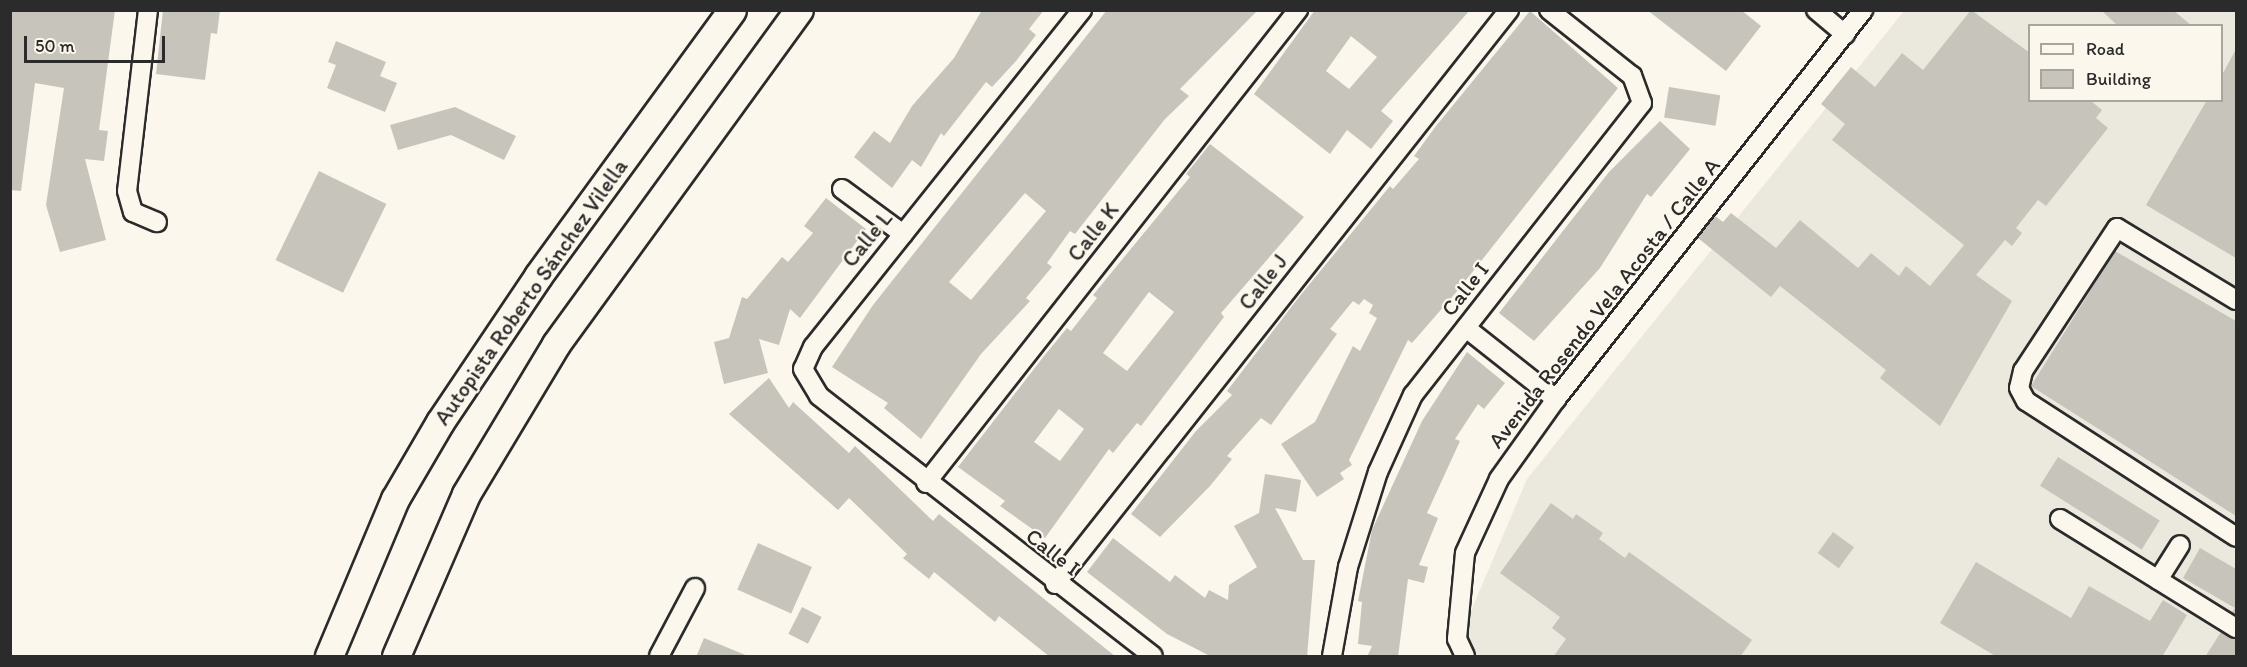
<!DOCTYPE html>
<html>
<head>
<meta charset="utf-8">
<style>
	body { margin:0 }
	#map { position:relative; width:2247px; height:667px; overflow:hidden; background:#fbf7ec; font-family:Itim,sans-serif }
	div>[style] { position:absolute }
	.built>* { inset:0; background:#ebe8de }
	.building>* { inset:0; background:#c7c4bc; transform-origin:0 0 }
	.roads { filter:drop-shadow(2px 0 #2b2b2b) drop-shadow(-2px 0 #2b2b2b) drop-shadow(0 2px #2b2b2b) drop-shadow(0 -2px #2b2b2b) }
	.minor>* { height:18px; margin:-9px; padding:0 9px; transform-origin:9px; border-radius:9px; background:#fbf7ec }
	.highway>* { height:27px; margin:-13.5px; padding:0 13.5px; transform-origin:13.5px; border-radius:13.5px; background:#fbf7ec }
	span { translate:-50% -50%; white-space:nowrap; text-align:center; line-height:1.15; -webkit-text-stroke:4.5px #fbf7ec; paint-order:stroke }
	.street-label { font-size:22px; color:#2b2b2b }
	.frame { position:absolute; inset:0; border:12px solid #2b2b2b; pointer-events:none }
	.legend { position:absolute; left:2028px; top:24px; width:195px; height:78px; box-sizing:border-box; background:#fbf7ec; border:2px solid #a8a59f; margin:0; padding:8px 10px; list-style:none; font-size:18px; color:#2b2b2b }
	.legend li { display:flex; align-items:center; gap:12px; height:30px }
	.legend b { width:30px; border:2px solid #a8a59f }
	.scale { position:absolute; left:24px; top:36px; width:141px; height:27px; box-sizing:border-box; border:3px solid #2b2b2b; border-top:0; padding-left:8px; font-size:18px; line-height:21px; white-space:nowrap; color:#2b2b2b; -webkit-text-stroke:4px #fbf7ec; paint-order:stroke }
</style>
</head>
<body>
<div id="map">
	<div class="built">
		<i style="clip-path:polygon(evenodd,1904px 11px,2236px 11px,2236px 656px,1452px 656px,1527px 479px,1904px 11px,2030px 26px,2222px 26px,2222px 100px,2030px 100px,2030px 26px)"></i>
	</div>
	<div class="building">
		<i style="clip-path:polygon(10px 10px,115px 10px,99px 130px,108px 131px,104px 161px,85px 159px,106px 240px,60px 252px,46px 205px,64px 88px,35px 83px,21px 191px,10px 190px)"></i>
		<i style="clip-path:polygon(163px 10px,220px 10px,217px 34px,211px 33px,205px 80px,156px 74px)"></i>
		<i style="clip-path:polygon(982px 10px,1044px 10px,1029px 29px,1036px 35px,1016px 61px,992px 87px,986px 82px,944px 136px,941px 133px,921px 167px,912px 160px,892px 188px,854px 157px,874px 131px,890px 143px,912px 106px,954px 58px)"></i>
		<i style="clip-path:polygon(evenodd,1107px 10px,1258px 10px,1180px 89px,1189px 96px,1165px 119px,1075px 234px,1070px 231px,1047px 263px,1052px 267px,1026px 298px,1030px 301px,981px 354px,921px 439px,884px 408px,888px 403px,832px 367px,873px 305px,1107px 10px,1025px 193px,1046px 211px,971px 300px,949px 282px,1025px 193px)"></i>
		<i style="clip-path:polygon(evenodd,1315px 10px,1470px 10px,1381px 111px,1393px 121px,1371px 149px,1347px 130px,1330px 154px,1254px 94px,1315px 10px,1351px 36px,1377px 57px,1349px 89px,1326px 71px,1351px 36px)"></i>
		<i style="clip-path:polygon(1647px 10px,1741px 10px,1761px 26px,1726px 71px)"></i>
		<i style="clip-path:polygon(1971px 10px,2030px 53px,2030px 100px,2090px 100px,2102px 110px,2096px 118px,2108px 128px,2046px 206px,2038px 200px,2016px 228px,2022px 233px,2012px 246px,2005px 240px,1976px 275px,2012px 301px,1940px 426px,1880px 378px,1886px 370px,1780px 286px,1771px 297px,1698px 238px,1715px 216px,1723px 222px,1731px 213px,1776px 248px,1800px 220px,1858px 268px,1871px 253px,1899px 276px,1906px 266px,1930px 286px,1964px 245px,1832px 140px,1845px 124px,1821px 104px,1851px 67px,1875px 87px,1902px 53px,1923px 70px)"></i>
		<i style="clip-path:polygon(2101px 10px,2173px 10px,2192px 26px,2118px 26px)"></i>
		<i style="clip-path:polygon(1530px 11px,1618px 88px,1459px 289px,1412px 343px,1408px 340px,1349px 460px,1352px 465px,1340px 473px,1344px 479px,1317px 497px,1281px 444px,1315px 422px,1353px 346px,1360px 351px,1377px 318px,1369px 313px,1373px 305px,1364px 299px,1359px 305px,1353px 301px,1330px 329px,1337px 334px,1271px 425px,1261px 418px,1227px 456px,1232px 459px,1210px 486px,1160px 537px,1131px 514px,1196px 431px,1232px 395px,1227px 391px,1299px 297px,1390px 186px,1393px 189px,1419px 159px,1414px 156px,1436px 126px)"></i>
		<i style="clip-path:polygon(336px 41px,386px 62px,380px 76px,397px 83px,385px 112px,327px 88px,336px 65px,328px 62px)"></i>
		<i style="clip-path:polygon(2236px 49px,2236px 258px,2146px 205px,2207px 100px,2222px 100px,2222px 75px)"></i>
		<i style="left:1669px;top:87px;width:52px;height:31px;rotate:9deg"></i>
		<i style="clip-path:polygon(455px 107px,516px 136px,504px 160px,451px 135px,398px 150px,390px 125px)"></i>
		<i style="clip-path:polygon(1660px 121px,1690px 149px,1651px 197px,1647px 194px,1600px 268px,1534px 341px,1499px 313px,1609px 172px)"></i>
		<i style="clip-path:polygon(evenodd,1210px 144px,1304px 217px,1221px 313px,1224px 317px,1141px 426px,1137px 423px,1113px 453px,1109px 449px,1045px 538px,1000px 506px,1005px 501px,958px 467px,1044px 356px,1067px 328px,1071px 331px,1097px 298px,1093px 295px,1190px 177px,1186px 174px,1210px 144px,1149px 292px,1174px 312px,1127px 371px,1103px 353px,1149px 292px,1210px 144px,1059px 409px,1084px 429px,1060px 461px,1034px 442px,1059px 409px)"></i>
		<i style="left:319px;top:171px;width:75px;height:99px;rotate:26deg"></i>
		<i style="clip-path:polygon(826px 198px,866px 229px,800px 318px,790px 309px,779px 345px,759px 339px,768px 373px,724px 384px,714px 342px,729px 338px,742px 297px,747px 299px,782px 257px,788px 262px,813px 233px,804px 226px)"></i>
		<i style="clip-path:polygon(2115px 251px,2236px 321px,2236px 516px,2031px 386px)"></i>
		<i style="clip-path:polygon(1467px 352px,1505px 383px,1484px 409px,1478px 404px,1455px 439px,1460px 441px,1427px 513px,1438px 518px,1419px 565px,1428px 567px,1424px 583px,1408px 579px,1398px 657px,1367px 657px,1372px 646px,1358px 644px,1362px 602px,1358px 601px,1372px 530px,1422px 421px)"></i>
		<i style="clip-path:polygon(769px 378px,789px 408px,793px 402px,849px 453px,855px 446px,933px 521px,939px 514px,1116px 657px,1050px 657px,999px 616px,995px 622px,934px 572px,929px 579px,903px 558px,907px 554px,849px 498px,838px 510px,729px 414px)"></i>
		<i style="left:2058px;top:457px;width:120px;height:34px;rotate:32deg"></i>
		<i style="clip-path:polygon(1265px 474px,1301px 480px,1296px 512px,1275px 508px,1303px 560px,1315px 560px,1307px 657px,1212px 657px,1167px 634px,1087px 572px,1113px 538px,1170px 582px,1175px 575px,1205px 598px,1209px 590px,1228px 600px,1229px 585px,1257px 567px,1234px 526px,1259px 513px)"></i>
		<i style="clip-path:polygon(1551px 503px,1573px 519px,1576px 514px,1603px 533px,1599px 539px,1625px 558px,1629px 552px,1752px 640px,1740px 657px,1553px 657px,1566px 639px,1552px 628px,1560px 617px,1500px 573px)"></i>
		<i style="left:1833px;top:532px;width:26px;height:26px;rotate:36deg"></i>
		<i style="left:758px;top:543px;width:59px;height:51px;rotate:24deg"></i>
		<i style="clip-path:polygon(2200px 548px,2236px 569px,2236px 615px,2232px 612px,2235px 608px,2183px 578px)"></i>
		<i style="clip-path:polygon(1976px 562px,2071px 618px,2089px 586px,2150px 621px,2163px 600px,2187px 615px,2162px 657px,1997px 657px,1940px 623px)"></i>
		<i style="left:802px;top:607px;width:22px;height:30px;rotate:27deg"></i>
		<i style="clip-path:polygon(2221px 632px,2236px 639px,2236px 657px,2205px 657px)"></i>
		<i style="clip-path:polygon(704px 638px,748px 656px,748px 657px,696px 657px)"></i>
	</div>
	<div class="roads">
		<div class="minor">
			<i style="left:148px;top:10px;width:182px;rotate:96.6deg"></i>
			<i style="left:127px;top:191px;width:22px;rotate:74deg"></i>
			<i style="left:133px;top:212px;width:26px;rotate:23deg"></i>
			<i style="left:1082px;top:10px;width:431px;rotate:128.6deg"></i>
			<i style="left:813px;top:347px;width:24px;rotate:114deg"></i>
			<i style="left:803px;top:369px;width:31px;rotate:59deg"></i>
			<i style="left:819px;top:396px;width:423px;rotate:37.9deg"></i>
			<i style="left:1816px;top:10px;width:38px;rotate:40deg"></i>
			<i style="left:842px;top:189px;width:76px;rotate:36.4deg"></i>
			<i style="left:2236px;top:300px;width:139px;rotate:-148.8deg"></i>
			<i style="left:2117px;top:228px;width:171px;rotate:123.3deg"></i>
			<i style="left:2023px;top:371px;width:17px;rotate:103deg"></i>
			<i style="left:2019px;top:388px;width:15px;rotate:62deg"></i>
			<i style="left:2026px;top:401px;width:250px;rotate:32.9deg"></i>
			<i style="left:1466px;top:328px;width:115px;rotate:38.3deg"></i>
			<i style="left:926px;top:483px;width:602px;rotate:-51.82deg"></i>
			<i style="left:2060px;top:519px;width:207px;rotate:31.8deg"></i>
			<i style="left:2158px;top:580px;width:41px;rotate:-57.8deg"></i>
			<i style="left:1055px;top:584px;width:732px;rotate:-51.66deg"></i>
			<i style="left:659px;top:656px;width:77px;rotate:-62.1deg"></i>
			<i style="left:1332px;top:656px;width:90px;rotate:-79.8deg"></i>
			<i style="left:1348px;top:567px;width:100px;rotate:-72.5deg"></i>
			<i style="left:1378px;top:472px;width:85px;rotate:-65.6deg"></i>
			<i style="left:1413px;top:395px;width:371px;rotate:-51.9deg"></i>
			<i style="left:1642px;top:103px;width:29px;rotate:-110deg"></i>
			<i style="left:1632px;top:76px;width:106px;rotate:-141.5deg"></i>
			<i style="left:1465px;top:656px;width:19px;rotate:-115deg"></i>
			<i style="left:1457px;top:639px;width:86px;rotate:-84.7deg"></i>
			<i style="left:1465px;top:553px;width:81px;rotate:-65.3deg"></i>
			<i style="left:1499px;top:479px;width:98px;rotate:-54.5deg"></i>
			<i style="left:1556px;top:399px;width:496px;rotate:-51.7deg"></i>
		</div>
		<div class="highway">
			<i style="left:329px;top:656px;width:170px;rotate:-67.2deg"></i>
			<i style="left:395px;top:499px;width:89px;rotate:-59.7deg"></i>
			<i style="left:440px;top:422px;width:176px;rotate:-56.1deg"></i>
			<i style="left:538px;top:276px;width:329px;rotate:-53.9deg"></i>
			<i style="left:396px;top:656px;width:176px;rotate:-66.6deg"></i>
			<i style="left:466px;top:494px;width:175px;rotate:-59deg"></i>
			<i style="left:556px;top:344px;width:413px;rotate:-54deg"></i>
		</div>
	</div>
	<div class="street-label">
		<span style="left:1093px;top:232px;rotate:-52deg">Calle K</span>
		<span style="left:867px;top:239px;rotate:-51deg">Calle L</span>
		<span style="left:1263px;top:282px;rotate:-52deg">Calle J</span>
		<span style="left:1465px;top:289px;rotate:-52deg">Calle I</span>
		<span style="left:531px;top:292px;rotate:-55deg">Autopista Roberto Sánchez Vilella</span>
		<span style="left:1604px;top:303px;rotate:-52deg">Avenida Rosendo Vela Acosta / Calle A</span>
		<span style="left:1053px;top:552px;rotate:38deg">Calle I</span>
	</div>
	<div class="frame"></div>
	<ul class="legend">
	<li><b style="height:8px;background:#fbf7ec"></b>Road</li>
	<li><b style="height:16px;background:#c7c4bc"></b>Building</li>
	</ul>
	<div class="scale">50 m</div>
</div>
</body>
</html>
